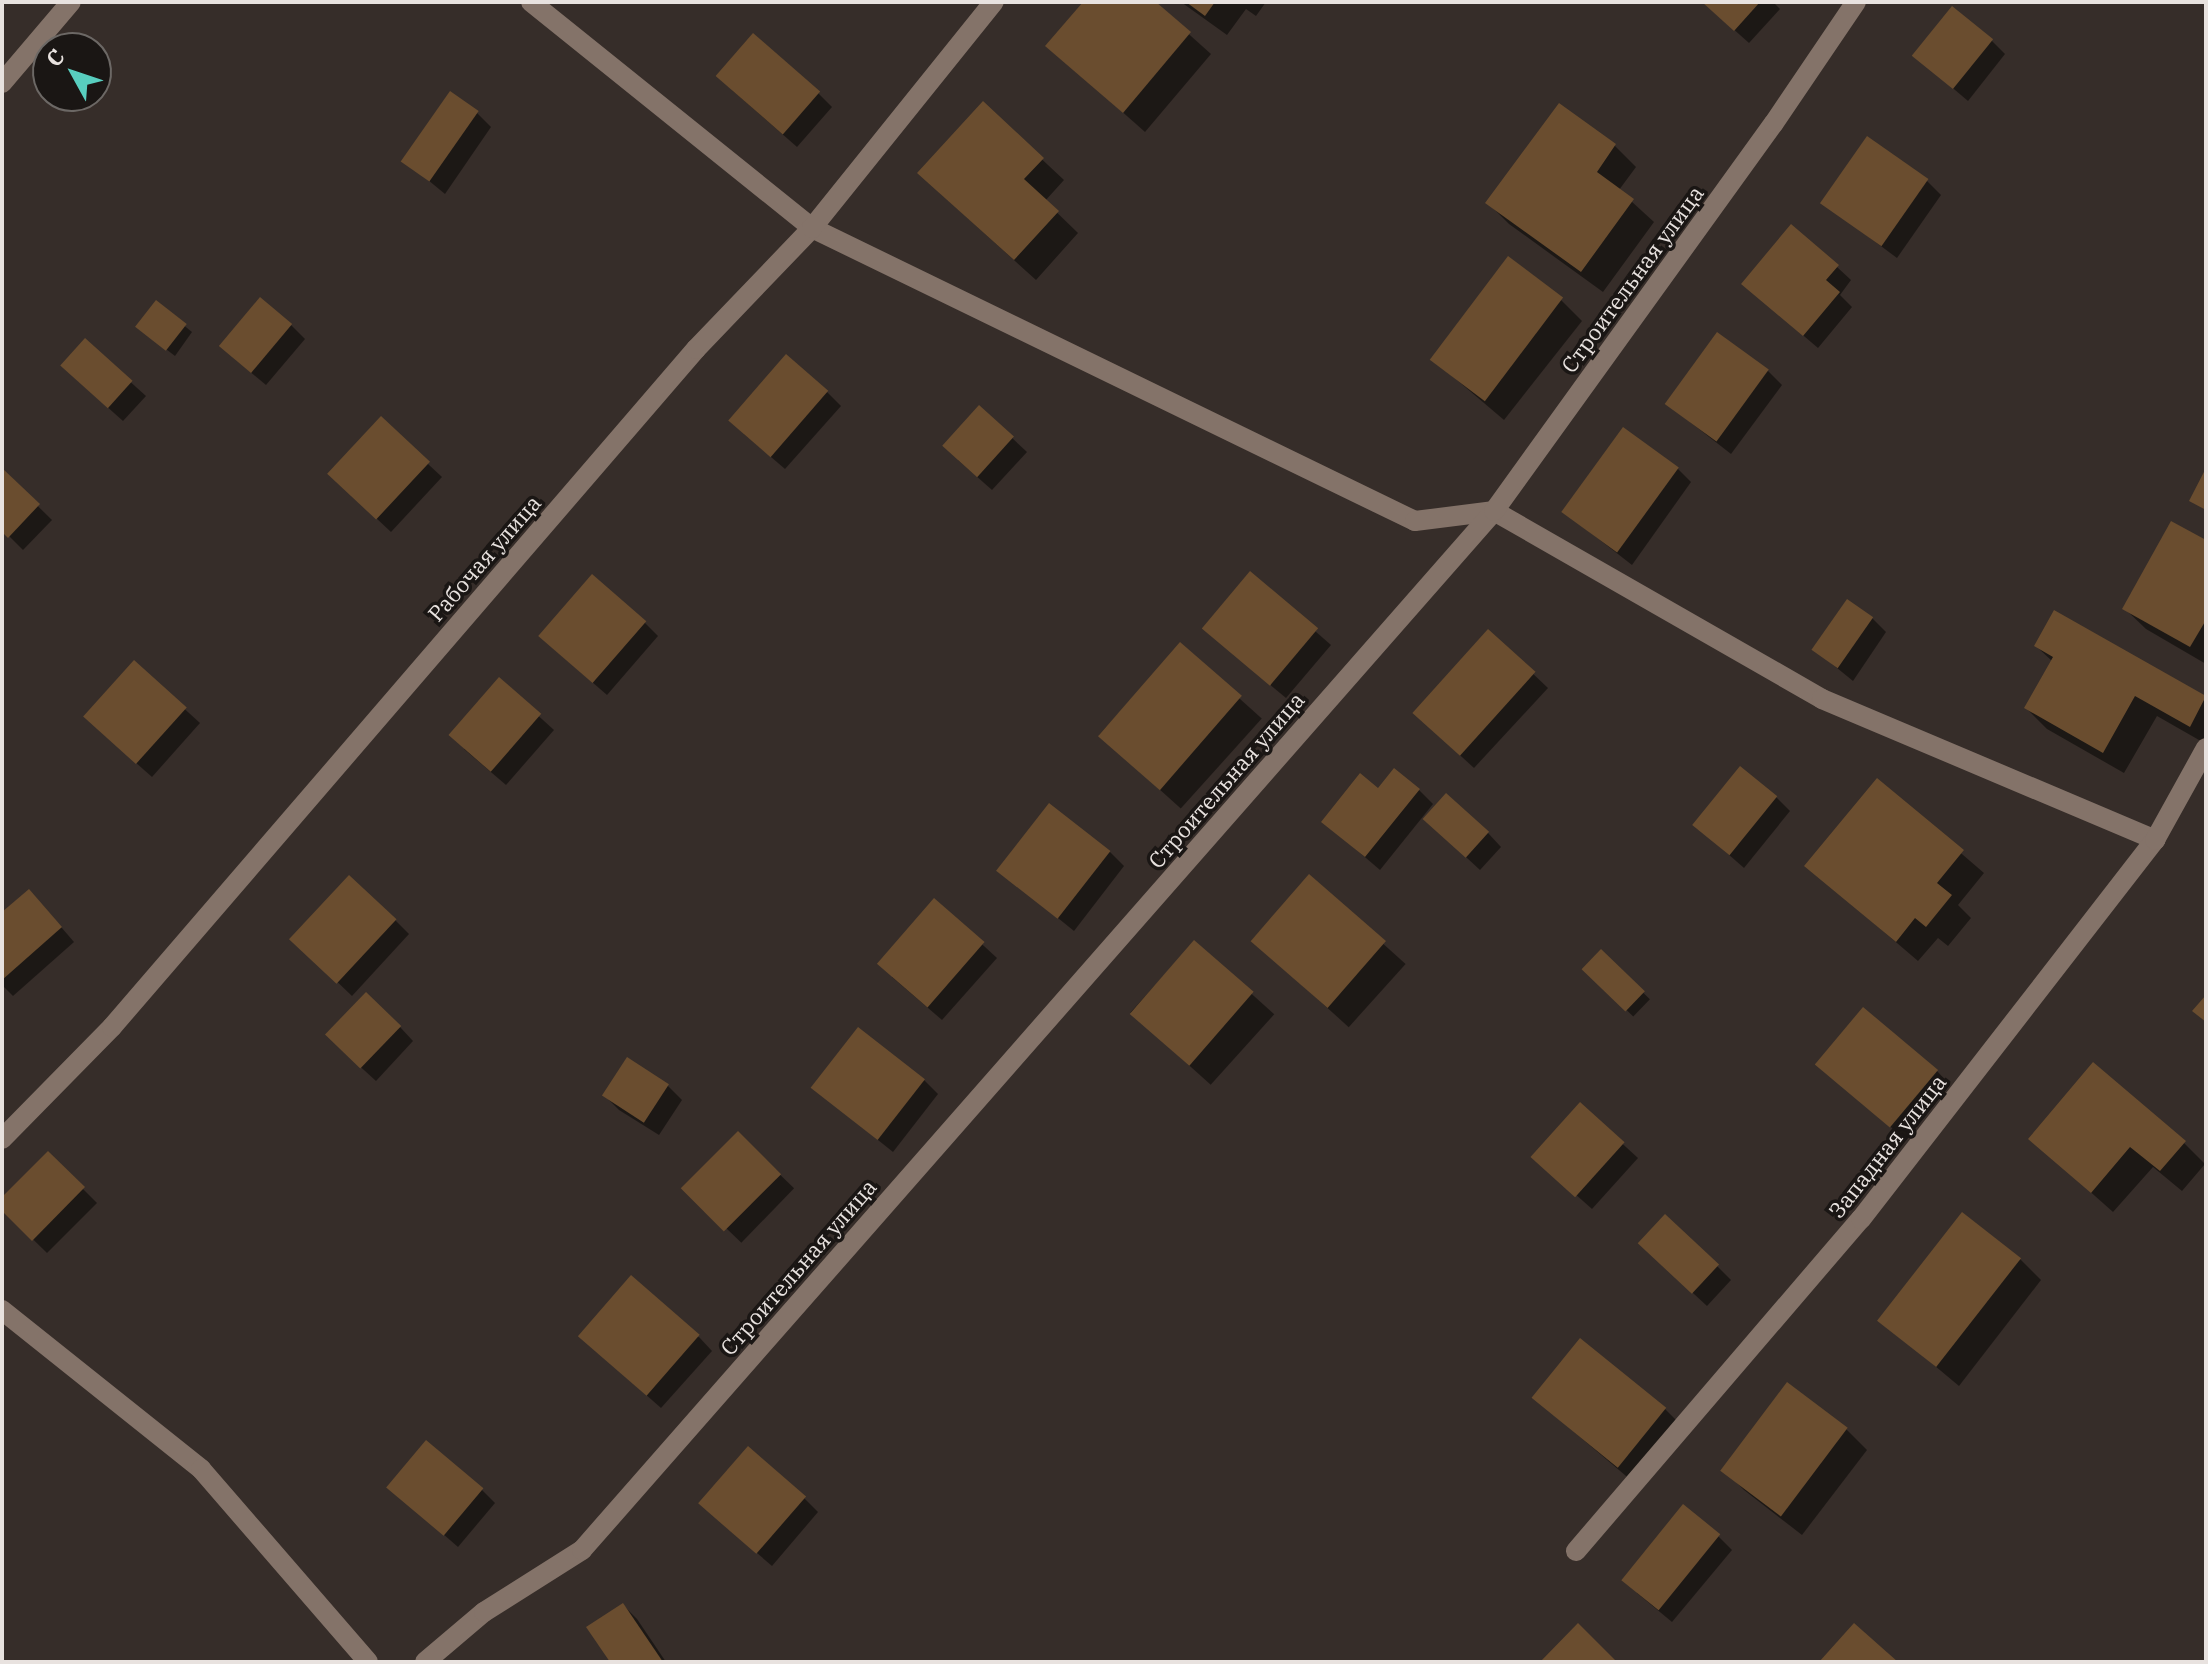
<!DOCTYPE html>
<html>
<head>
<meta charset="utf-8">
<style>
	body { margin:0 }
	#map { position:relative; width:2208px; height:1664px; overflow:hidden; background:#362d29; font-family:"IBM Plex Serif",serif }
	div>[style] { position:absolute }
	.shadow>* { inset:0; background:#0007; transform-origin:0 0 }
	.building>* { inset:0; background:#6a4d2f; transform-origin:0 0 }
	.minor>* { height:20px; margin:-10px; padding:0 10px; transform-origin:10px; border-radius:10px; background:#847369 }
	span { translate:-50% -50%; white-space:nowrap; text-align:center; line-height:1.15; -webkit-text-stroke:7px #1a1614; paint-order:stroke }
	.street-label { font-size:22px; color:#e8e2df }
	.frame { position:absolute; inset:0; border:4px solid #e8e2df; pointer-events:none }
	.north { position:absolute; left:32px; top:32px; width:80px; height:80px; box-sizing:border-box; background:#1a1614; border:2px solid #6c6865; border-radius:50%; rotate:310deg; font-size:22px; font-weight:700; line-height:32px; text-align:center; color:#e8e2df }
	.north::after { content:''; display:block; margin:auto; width:28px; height:36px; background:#58cebf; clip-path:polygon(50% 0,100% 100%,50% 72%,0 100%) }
</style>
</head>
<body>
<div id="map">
	<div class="shadow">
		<i style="clip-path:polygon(1085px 2px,1153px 2px,1211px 54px,1145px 132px,1048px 46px)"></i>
		<i style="clip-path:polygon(1181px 2px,1266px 2px,1256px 16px,1246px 9px,1227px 35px)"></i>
		<i style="clip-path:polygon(1703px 2px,1773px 2px,1780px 9px,1749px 43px)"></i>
		<i style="clip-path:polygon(1991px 40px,2005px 54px,1968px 101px,1915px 56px)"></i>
		<i style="clip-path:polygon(732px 90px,818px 93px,832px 107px,797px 147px)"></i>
		<i style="clip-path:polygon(983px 104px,1064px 180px,1045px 201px,1078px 233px,1036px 280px,941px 194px)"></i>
		<i style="clip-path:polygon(1559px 106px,1615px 146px,1636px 167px,1619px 190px,1654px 222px,1603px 292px,1509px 224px,1488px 203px)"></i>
		<i style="clip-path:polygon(477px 113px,491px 127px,445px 194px,405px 161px)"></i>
		<i style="clip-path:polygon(1927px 181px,1941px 195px,1897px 258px,1823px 203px)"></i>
		<i style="clip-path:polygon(1837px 267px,1851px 280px,1840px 295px,1852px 307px,1818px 348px,1758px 297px)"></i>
		<i style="clip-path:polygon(1561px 300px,1582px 321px,1504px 420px,1431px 358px)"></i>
		<i style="clip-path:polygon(156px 303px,192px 332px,175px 356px,145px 333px)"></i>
		<i style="clip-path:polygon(291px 325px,305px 339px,266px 385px,236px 360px)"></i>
		<i style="clip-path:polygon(85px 341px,146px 396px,123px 421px,77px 380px)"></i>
		<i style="clip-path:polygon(1768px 371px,1782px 385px,1731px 454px,1667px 404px)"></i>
		<i style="clip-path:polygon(827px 392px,841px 406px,785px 469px,744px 434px)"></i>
		<i style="clip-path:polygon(979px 407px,1027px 452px,992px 490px,958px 460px)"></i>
		<i style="clip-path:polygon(428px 464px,442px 477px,391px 532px,344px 488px)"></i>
		<i style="clip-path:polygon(1677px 468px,1691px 482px,1632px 565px,1564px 512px)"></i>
		<i style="clip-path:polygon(2px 471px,52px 520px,23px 550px,2px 529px)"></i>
		<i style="clip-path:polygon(2206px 542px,2206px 664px,2146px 629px,2124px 608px)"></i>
		<i style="clip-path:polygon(1250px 574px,1331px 645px,1286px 698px,1219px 642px)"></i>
		<i style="clip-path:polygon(2055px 612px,2206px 698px,2206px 744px,2157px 716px,2124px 773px,2047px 729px,2026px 708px,2053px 662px,2036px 646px)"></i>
		<i style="clip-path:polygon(1872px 618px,1886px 632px,1853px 681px,1815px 650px)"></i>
		<i style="clip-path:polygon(644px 622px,658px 636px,607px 695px,554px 649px)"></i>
		<i style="clip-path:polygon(1489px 632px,1548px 688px,1474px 768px,1428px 726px)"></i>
		<i style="left:1180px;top:645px;width:110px;height:121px;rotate:42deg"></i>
		<i style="clip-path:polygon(134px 663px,200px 723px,152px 777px,100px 731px)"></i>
		<i style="clip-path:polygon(499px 680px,554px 730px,506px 785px,464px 749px)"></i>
		<i style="clip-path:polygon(1877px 781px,1984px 873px,1958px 905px,1971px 918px,1948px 946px,1938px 938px,1918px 961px,1807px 866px)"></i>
		<i style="clip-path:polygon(1419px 790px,1433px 804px,1380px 870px,1324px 822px,1378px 791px)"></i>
		<i style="clip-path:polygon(1776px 797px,1790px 811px,1744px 868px,1695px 825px)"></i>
		<i style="clip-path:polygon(1440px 833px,1488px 833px,1501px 847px,1480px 870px)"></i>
		<i style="clip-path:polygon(1110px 852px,1124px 866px,1074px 931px,1000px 871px)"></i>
		<i style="left:1309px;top:877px;width:130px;height:85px;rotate:42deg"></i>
		<i style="clip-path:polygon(934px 900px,997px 958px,942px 1020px,892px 977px)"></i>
		<i style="clip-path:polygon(43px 906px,74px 942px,13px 996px,2px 985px,2px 915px)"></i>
		<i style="clip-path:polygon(395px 920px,409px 934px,352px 996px,307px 953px)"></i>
		<i style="left:1194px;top:942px;width:108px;height:95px;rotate:42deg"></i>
		<i style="left:1601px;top:952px;width:68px;height:24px;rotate:44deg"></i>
		<i style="clip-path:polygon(400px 1027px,413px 1041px,376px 1081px,342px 1050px)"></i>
		<i style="clip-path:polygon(628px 1060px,668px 1086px,682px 1100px,659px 1135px,619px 1110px,605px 1096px)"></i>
		<i style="clip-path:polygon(1818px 1065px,1937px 1071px,1950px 1085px,1906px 1140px)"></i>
		<i style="clip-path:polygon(924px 1080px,938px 1094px,893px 1152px,813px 1088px)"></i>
		<i style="clip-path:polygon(1580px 1105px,1638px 1158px,1592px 1209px,1548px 1170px)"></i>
		<i style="left:738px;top:1134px;width:78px;height:76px;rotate:44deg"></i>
		<i style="clip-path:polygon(2031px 1139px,2184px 1143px,2205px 1164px,2182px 1191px,2153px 1167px,2113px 1212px)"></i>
		<i style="clip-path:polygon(48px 1154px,97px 1203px,47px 1253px,2px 1209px,2px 1200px)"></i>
		<i style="clip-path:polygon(1654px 1257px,1717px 1266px,1731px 1280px,1707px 1306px)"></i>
		<i style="clip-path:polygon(2020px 1259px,2041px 1280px,1959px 1386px,1880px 1320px)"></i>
		<i style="clip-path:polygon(699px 1337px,712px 1351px,661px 1408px,594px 1349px)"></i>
		<i style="clip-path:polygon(1534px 1398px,1665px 1409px,1686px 1430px,1639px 1487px)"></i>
		<i style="clip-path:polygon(1846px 1429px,1867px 1450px,1802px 1535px,1744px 1490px,1723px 1469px)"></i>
		<i style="clip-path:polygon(389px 1487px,481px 1489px,495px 1503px,458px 1547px)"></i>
		<i style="clip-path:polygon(804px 1498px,818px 1512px,772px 1566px,715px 1517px)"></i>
		<i style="clip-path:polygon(1718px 1536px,1732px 1550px,1672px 1622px,1637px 1593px)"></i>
		<i style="clip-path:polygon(623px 1605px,637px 1619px,666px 1662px,612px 1662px)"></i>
	</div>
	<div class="building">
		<i style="clip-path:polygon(1083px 2px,1156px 2px,1191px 32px,1123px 113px,1045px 46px)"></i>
		<i style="clip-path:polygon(1186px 2px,1215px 2px,1205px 16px)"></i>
		<i style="clip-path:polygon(1702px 2px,1760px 2px,1734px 31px)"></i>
		<i style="left:1952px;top:6px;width:53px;height:64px;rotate:39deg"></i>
		<i style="left:753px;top:33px;width:89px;height:57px;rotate:41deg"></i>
		<i style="left:450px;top:91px;width:35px;height:86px;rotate:35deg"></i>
		<i style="clip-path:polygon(983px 101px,1044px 158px,1024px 179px,1059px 211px,1014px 260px,917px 173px)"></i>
		<i style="clip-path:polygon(1559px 103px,1616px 144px,1597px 172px,1634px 199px,1581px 272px,1485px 203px)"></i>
		<i style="left:1867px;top:136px;width:75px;height:82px;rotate:35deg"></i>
		<i style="clip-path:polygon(1791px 224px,1839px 265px,1826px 280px,1840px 292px,1803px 336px,1741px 284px)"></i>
		<i style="left:1508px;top:256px;width:69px;height:130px;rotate:37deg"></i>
		<i style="left:260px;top:297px;width:42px;height:64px;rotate:40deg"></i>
		<i style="left:156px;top:300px;width:39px;height:34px;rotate:38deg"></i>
		<i style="left:1717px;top:332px;width:64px;height:89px;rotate:36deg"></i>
		<i style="left:85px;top:338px;width:64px;height:37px;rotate:42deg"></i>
		<i style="left:786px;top:354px;width:56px;height:88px;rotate:41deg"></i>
		<i style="left:979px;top:405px;width:47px;height:55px;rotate:42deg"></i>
		<i style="left:381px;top:416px;width:67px;height:79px;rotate:43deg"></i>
		<i style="left:1623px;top:427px;width:69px;height:105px;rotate:36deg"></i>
		<i style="clip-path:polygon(2px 468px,40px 504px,8px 538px,2px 532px)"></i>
		<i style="clip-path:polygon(2206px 468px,2206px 510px,2189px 501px)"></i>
		<i style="clip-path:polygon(2171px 521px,2206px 540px,2206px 620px,2190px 647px,2122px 609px)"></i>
		<i style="left:1250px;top:571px;width:89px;height:75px;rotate:40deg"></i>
		<i style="left:592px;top:574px;width:72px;height:82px;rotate:41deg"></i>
		<i style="left:1847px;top:599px;width:32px;height:62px;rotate:35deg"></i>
		<i style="clip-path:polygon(2054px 610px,2206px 696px,2190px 727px,2135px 696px,2103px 753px,2024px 708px,2053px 657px,2034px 646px)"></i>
		<i style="left:1488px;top:629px;width:64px;height:113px;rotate:42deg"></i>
		<i style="left:1180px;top:642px;width:82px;height:125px;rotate:41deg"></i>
		<i style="left:134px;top:660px;width:71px;height:76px;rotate:42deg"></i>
		<i style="left:499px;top:677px;width:56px;height:77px;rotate:41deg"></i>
		<i style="left:1740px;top:766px;width:48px;height:76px;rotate:39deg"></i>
		<i style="clip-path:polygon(1394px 768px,1420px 789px,1365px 857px,1321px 822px,1360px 773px,1378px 788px)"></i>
		<i style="clip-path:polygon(1877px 778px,1964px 850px,1937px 883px,1952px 895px,1926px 927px,1915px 918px,1896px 942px,1804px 866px)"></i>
		<i style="left:1446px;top:793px;width:58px;height:35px;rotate:42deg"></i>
		<i style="left:1049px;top:803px;width:78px;height:86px;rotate:38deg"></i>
		<i style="left:1309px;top:874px;width:102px;height:89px;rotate:41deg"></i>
		<i style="left:349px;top:875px;width:65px;height:88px;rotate:43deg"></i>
		<i style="clip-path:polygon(29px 889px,62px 927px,2px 980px,2px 912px)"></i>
		<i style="left:934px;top:898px;width:67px;height:87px;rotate:41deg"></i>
		<i style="left:1194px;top:940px;width:79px;height:98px;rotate:41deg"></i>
		<i style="left:1601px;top:949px;width:61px;height:28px;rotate:44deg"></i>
		<i style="left:366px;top:992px;width:49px;height:59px;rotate:44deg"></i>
		<i style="clip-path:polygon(2206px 995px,2206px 1022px,2192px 1011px)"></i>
		<i style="left:1863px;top:1007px;width:98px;height:75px;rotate:40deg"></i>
		<i style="left:858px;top:1027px;width:85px;height:77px;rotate:38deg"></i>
		<i style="left:627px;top:1057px;width:50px;height:46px;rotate:33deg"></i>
		<i style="clip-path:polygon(2093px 1062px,2186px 1141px,2160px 1171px,2130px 1147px,2091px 1193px,2028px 1139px)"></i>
		<i style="left:1580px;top:1102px;width:60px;height:74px;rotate:42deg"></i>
		<i style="left:738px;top:1131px;width:61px;height:81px;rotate:45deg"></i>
		<i style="clip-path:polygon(48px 1151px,85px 1187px,32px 1241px,2px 1211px,2px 1197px)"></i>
		<i style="left:1962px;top:1212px;width:75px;height:138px;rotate:38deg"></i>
		<i style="left:1665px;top:1214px;width:74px;height:40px;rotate:43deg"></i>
		<i style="left:631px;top:1275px;width:91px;height:81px;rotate:41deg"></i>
		<i style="left:1580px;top:1338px;width:111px;height:77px;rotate:39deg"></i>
		<i style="left:1787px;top:1382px;width:76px;height:111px;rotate:37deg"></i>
		<i style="left:426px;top:1440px;width:75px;height:62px;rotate:40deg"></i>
		<i style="left:748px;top:1446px;width:77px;height:76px;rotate:41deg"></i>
		<i style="left:1683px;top:1504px;width:48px;height:98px;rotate:39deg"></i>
		<i style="clip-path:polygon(623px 1603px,663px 1662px,610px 1662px,586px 1627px)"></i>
		<i style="clip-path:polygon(1578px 1623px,1617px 1662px,1540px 1662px)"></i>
		<i style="clip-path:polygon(1854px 1623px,1898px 1662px,1819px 1662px)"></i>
	</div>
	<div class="minor">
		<i style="left:531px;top:2px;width:361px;rotate:38.8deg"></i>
		<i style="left:812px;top:228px;width:670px;rotate:25.92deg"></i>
		<i style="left:1415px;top:521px;width:80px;rotate:-7.2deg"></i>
		<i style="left:1494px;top:511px;width:378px;rotate:29.8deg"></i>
		<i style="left:1822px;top:699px;width:362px;rotate:22.9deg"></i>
		<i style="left:2px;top:83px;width:106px;rotate:-49.6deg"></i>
		<i style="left:2px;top:1139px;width:157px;rotate:-45.5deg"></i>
		<i style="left:112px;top:1027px;width:895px;rotate:-49.26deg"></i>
		<i style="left:696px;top:349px;width:168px;rotate:-46.2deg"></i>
		<i style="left:812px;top:228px;width:290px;rotate:-51.2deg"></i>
		<i style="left:2px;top:1310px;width:255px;rotate:38.6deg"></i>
		<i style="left:201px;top:1469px;width:255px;rotate:49.1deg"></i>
		<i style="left:1576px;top:1551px;width:438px;rotate:-49.4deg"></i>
		<i style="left:1861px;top:1219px;width:480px;rotate:-52.2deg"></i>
		<i style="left:2155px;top:840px;width:105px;rotate:-61deg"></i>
		<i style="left:425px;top:1662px;width:77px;rotate:-40.3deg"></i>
		<i style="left:484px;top:1612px;width:116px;rotate:-32.3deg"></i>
		<i style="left:582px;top:1550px;width:1382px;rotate:-48.72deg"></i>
		<i style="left:1494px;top:511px;width:478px;rotate:-54.2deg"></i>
		<i style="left:1774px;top:123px;width:146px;rotate:-55.9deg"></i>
	</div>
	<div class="street-label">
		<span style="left:1632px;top:279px;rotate:-54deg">Строительная улица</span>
		<span style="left:484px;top:558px;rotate:-49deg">Рабочая улица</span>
		<span style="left:1226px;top:780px;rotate:-49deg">Строительная улица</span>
		<span style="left:1887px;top:1146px;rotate:-52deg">Западная улица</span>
		<span style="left:798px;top:1267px;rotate:-49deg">Строительная улица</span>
	</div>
	<div class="frame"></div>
	<div class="north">С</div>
</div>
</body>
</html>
